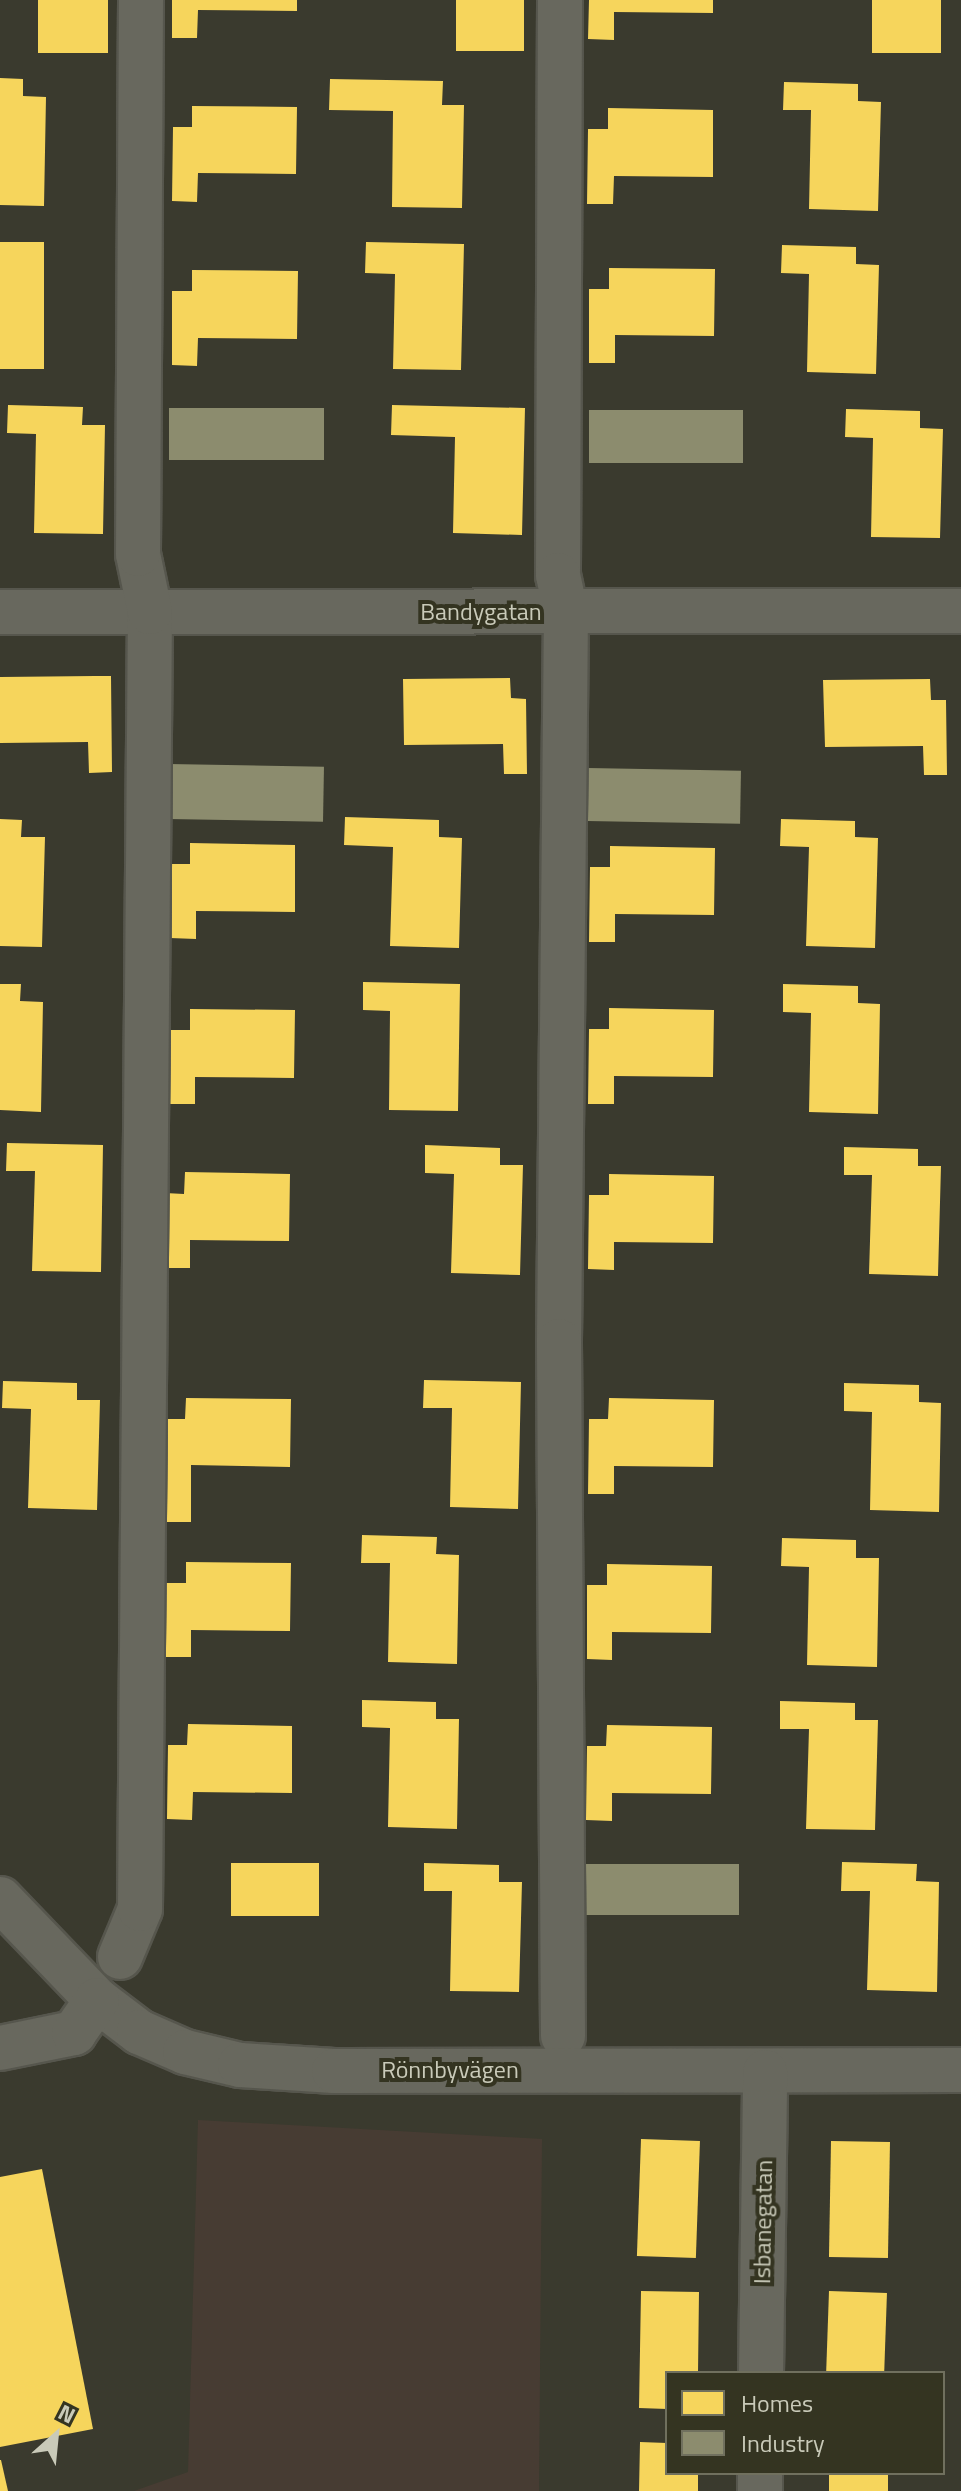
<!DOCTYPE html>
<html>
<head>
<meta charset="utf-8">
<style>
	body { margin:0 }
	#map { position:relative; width:961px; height:2491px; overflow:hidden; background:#3a3a2e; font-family:"Titillium Web",sans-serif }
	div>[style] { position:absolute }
	.green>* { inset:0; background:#473c33 }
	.homes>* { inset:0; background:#f6d55c; transform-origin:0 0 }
	.industry>* { inset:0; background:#8c8c6e; transform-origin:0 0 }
	.roads { filter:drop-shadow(2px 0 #56564d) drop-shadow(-2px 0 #56564d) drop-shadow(0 2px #56564d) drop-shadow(0 -2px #56564d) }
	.minor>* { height:44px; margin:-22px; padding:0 22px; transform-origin:22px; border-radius:22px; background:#68685e }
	span { translate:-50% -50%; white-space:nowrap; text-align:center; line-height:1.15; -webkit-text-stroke:8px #343421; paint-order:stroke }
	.street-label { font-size:24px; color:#c9cab9 }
	.legend { position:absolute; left:665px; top:2371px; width:280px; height:104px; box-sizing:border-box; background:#343421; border:2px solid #70705e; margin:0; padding:10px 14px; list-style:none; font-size:24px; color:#c9cab9 }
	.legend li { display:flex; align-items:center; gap:16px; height:40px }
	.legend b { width:40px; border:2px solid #70705e }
	.north { position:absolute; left:16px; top:2395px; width:80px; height:80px; -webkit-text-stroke:6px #343421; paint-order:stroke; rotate:27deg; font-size:22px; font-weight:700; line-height:32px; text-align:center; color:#c9cab9 }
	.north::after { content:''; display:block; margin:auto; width:28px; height:36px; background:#c9cab9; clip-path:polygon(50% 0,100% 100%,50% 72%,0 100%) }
</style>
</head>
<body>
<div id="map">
	<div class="green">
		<i style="clip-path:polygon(198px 2120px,542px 2139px,539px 2491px,134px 2491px,188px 2472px)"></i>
	</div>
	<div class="homes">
		<i style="left:38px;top:0;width:70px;height:53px"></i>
		<i style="clip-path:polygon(172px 0,297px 0,297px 11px,198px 10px,197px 38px,172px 38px)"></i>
		<i style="left:456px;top:0;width:68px;height:51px"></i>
		<i style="clip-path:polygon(589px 0,713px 0,713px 13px,614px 12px,614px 40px,588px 39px)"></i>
		<i style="left:872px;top:0;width:69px;height:53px"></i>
		<i style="clip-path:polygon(0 78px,23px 79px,23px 96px,46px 97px,44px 206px,0 205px)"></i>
		<i style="clip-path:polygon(330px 79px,443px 81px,442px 105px,464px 105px,462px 208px,392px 207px,393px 111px,329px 110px)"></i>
		<i style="clip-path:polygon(784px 82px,858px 84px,858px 101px,881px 102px,878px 211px,809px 209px,811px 110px,783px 110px)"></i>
		<i style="clip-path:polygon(192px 106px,297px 107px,296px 174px,198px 173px,197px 202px,172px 201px,173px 127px,192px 127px)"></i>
		<i style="clip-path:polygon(608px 108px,713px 110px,713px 177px,614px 176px,613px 204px,587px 204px,588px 129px,608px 129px)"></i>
		<i style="left:0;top:242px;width:44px;height:127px"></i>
		<i style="clip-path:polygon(366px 242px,464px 244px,461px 370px,393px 369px,395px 274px,365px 273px)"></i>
		<i style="clip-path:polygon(782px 245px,856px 247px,856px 264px,879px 265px,876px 374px,807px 372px,809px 274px,781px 273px)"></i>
		<i style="clip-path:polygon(609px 268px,715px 269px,714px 336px,615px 335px,615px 363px,589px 363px,589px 289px,609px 289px)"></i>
		<i style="clip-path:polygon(192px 270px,298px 271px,297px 339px,198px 338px,197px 366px,172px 365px,172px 291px,192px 291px)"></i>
		<i style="clip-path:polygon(8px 405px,83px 407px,82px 425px,105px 425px,103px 534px,34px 533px,36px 434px,7px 433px)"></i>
		<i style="clip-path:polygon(392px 405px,525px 408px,522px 535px,453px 533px,455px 437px,391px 435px)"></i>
		<i style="clip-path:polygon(846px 409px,920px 411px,920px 428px,943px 429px,940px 538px,871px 537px,873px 438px,845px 437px)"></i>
		<i style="clip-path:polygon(95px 676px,111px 676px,112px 772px,89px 773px,88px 742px,0 743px,0 677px)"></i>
		<i style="clip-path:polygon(510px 678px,511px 698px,526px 699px,527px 774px,504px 774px,503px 744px,404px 745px,403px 679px)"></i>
		<i style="clip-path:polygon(930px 679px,931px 700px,946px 700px,947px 775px,924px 775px,923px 746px,825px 747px,823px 680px)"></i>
		<i style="clip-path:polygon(345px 817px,439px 820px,439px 837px,462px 838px,459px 948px,390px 946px,393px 847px,344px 845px)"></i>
		<i style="clip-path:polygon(0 819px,22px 820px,21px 837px,45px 837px,42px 947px,0 946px)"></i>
		<i style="clip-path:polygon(781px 819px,855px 821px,855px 837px,878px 838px,875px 948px,806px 946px,809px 847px,780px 846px)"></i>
		<i style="clip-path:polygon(190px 843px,295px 845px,295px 912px,196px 911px,196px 939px,170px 938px,171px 864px,190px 864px)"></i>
		<i style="clip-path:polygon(610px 846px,715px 848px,714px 915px,615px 914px,615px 942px,589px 942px,590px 867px,610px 867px)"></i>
		<i style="clip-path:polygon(363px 982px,460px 984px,458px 1111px,389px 1110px,390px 1011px,363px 1010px)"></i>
		<i style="clip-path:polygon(0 984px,21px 984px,20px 1001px,43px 1002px,41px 1112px,0 1110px)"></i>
		<i style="clip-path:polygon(783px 984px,858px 986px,858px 1003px,880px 1004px,878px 1114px,809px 1112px,811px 1013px,783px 1012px)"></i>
		<i style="clip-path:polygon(609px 1008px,714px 1010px,713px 1077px,614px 1076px,614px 1104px,588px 1104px,589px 1029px,609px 1029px)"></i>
		<i style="clip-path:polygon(190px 1009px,295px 1010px,294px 1078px,195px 1077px,195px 1104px,170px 1104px,170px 1030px,190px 1030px)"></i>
		<i style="clip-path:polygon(7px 1143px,103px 1145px,101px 1272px,32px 1271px,35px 1171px,6px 1171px)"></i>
		<i style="clip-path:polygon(425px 1145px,500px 1148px,500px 1165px,523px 1165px,520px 1275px,451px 1273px,454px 1174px,425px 1173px)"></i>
		<i style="clip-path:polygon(844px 1147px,918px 1149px,918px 1166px,941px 1166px,938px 1276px,869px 1274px,872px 1175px,844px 1175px)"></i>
		<i style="clip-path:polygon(185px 1172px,290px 1174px,289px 1241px,190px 1240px,190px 1268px,164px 1268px,165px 1193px,184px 1194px)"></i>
		<i style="clip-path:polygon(609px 1174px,714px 1176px,713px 1243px,614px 1242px,614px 1270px,588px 1269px,589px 1195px,609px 1195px)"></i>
		<i style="clip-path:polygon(424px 1380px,521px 1382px,518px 1509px,450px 1507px,452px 1408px,423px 1408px)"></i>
		<i style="clip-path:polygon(3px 1381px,77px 1383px,77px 1400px,100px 1400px,97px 1510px,28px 1508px,31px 1409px,2px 1408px)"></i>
		<i style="clip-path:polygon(844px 1383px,919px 1385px,919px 1402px,941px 1403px,939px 1512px,870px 1510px,872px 1412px,844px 1411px)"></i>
		<i style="clip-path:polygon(186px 1398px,291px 1399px,290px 1467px,191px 1465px,191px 1522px,165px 1522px,166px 1419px,185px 1419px)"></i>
		<i style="clip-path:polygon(609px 1398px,714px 1400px,713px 1467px,614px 1466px,614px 1494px,588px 1494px,589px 1419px,608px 1419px)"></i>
		<i style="clip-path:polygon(362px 1535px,437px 1537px,436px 1554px,459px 1555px,457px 1664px,388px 1662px,390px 1563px,361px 1563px)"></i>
		<i style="clip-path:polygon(782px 1538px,856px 1540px,856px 1558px,879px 1558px,877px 1667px,807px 1665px,809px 1567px,781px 1566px)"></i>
		<i style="clip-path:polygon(186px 1562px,291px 1563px,290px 1631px,191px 1630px,191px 1657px,165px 1657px,166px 1583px,186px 1583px)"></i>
		<i style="clip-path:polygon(607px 1564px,712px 1566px,711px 1633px,612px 1632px,612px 1660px,587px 1659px,587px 1585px,607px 1585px)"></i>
		<i style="clip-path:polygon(362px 1700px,436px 1702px,436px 1719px,459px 1719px,457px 1829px,388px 1827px,390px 1728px,362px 1727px)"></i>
		<i style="clip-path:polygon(780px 1701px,855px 1703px,855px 1720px,878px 1720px,875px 1830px,806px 1829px,809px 1729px,780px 1729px)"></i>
		<i style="clip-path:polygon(188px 1724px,292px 1726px,292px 1793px,193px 1792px,192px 1820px,167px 1819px,168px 1745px,187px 1745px)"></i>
		<i style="clip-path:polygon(607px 1725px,712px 1727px,711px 1794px,612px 1793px,612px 1821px,586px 1820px,587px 1746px,606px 1746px)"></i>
		<i style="clip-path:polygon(842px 1862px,917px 1864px,916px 1881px,939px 1882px,937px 1992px,867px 1990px,870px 1891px,841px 1891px)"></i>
		<i style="left:231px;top:1863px;width:88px;height:53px"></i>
		<i style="clip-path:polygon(424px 1863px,499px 1865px,499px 1882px,522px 1882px,519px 1992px,450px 1991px,452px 1891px,424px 1891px)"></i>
		<i style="left:641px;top:2139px;width:59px;height:117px;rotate:2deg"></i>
		<i style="left:831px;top:2141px;width:59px;height:116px;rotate:1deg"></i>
		<i style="clip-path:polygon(42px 2169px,93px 2429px,0 2447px,0 2177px)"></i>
		<i style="clip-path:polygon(641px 2291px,699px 2292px,698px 2373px,667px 2373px,667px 2409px,639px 2408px)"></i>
		<i style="left:829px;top:2291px;width:58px;height:82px;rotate:2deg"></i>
		<i style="clip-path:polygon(640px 2442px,667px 2443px,667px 2473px,698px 2473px,698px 2491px,639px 2491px)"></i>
		<i style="clip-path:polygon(0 2460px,1px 2460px,8px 2491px,0 2491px)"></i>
		<i style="left:829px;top:2473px;width:59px;height:18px"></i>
	</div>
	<div class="industry">
		<i style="left:169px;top:408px;width:155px;height:52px"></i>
		<i style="left:589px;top:410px;width:154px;height:53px"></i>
		<i style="left:169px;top:764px;width:155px;height:55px;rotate:1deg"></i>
		<i style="left:588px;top:768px;width:153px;height:53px;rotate:1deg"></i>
		<i style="left:584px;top:1864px;width:155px;height:51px"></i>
	</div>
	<div class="roads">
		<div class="minor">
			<i style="left:560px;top:0;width:575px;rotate:90.2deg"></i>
			<i style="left:558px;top:575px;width:38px;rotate:78deg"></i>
			<i style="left:566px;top:612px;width:729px;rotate:90.55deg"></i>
			<i style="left:559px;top:1341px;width:695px;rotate:89.67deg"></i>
			<i style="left:0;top:612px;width:961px;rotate:-0.06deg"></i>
			<i style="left:0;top:1899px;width:140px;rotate:46.2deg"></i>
			<i style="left:97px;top:2000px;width:53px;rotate:37.3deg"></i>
			<i style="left:139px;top:2032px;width:50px;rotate:23.5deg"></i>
			<i style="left:185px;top:2052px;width:57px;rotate:13.3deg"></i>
			<i style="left:240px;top:2065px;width:94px;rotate:3.7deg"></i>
			<i style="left:334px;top:2071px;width:627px;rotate:-0.09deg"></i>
			<i style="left:120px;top:1957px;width:52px;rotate:-67.4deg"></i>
			<i style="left:140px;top:1909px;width:1297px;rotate:-89.56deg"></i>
			<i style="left:150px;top:612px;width:59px;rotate:-101.7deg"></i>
			<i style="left:138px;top:554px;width:554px;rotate:-89.69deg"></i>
			<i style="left:0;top:2048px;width:76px;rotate:-11.5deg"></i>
			<i style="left:74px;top:2033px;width:40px;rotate:-55.1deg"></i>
			<i style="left:761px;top:2373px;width:301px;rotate:-89.2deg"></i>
			<i style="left:760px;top:2491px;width:18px;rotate:-90deg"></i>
		</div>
	</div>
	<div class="street-label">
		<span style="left:481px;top:612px">Bandygatan</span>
		<span style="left:450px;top:2070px">Rönnbyvägen</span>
		<span style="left:763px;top:2222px;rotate:-89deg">Isbanegatan</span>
	</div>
	<ul class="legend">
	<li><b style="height:22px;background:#f6d55c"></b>Homes</li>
	<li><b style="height:22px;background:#8c8c6e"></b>Industry</li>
	</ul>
	<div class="north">N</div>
</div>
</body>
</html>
